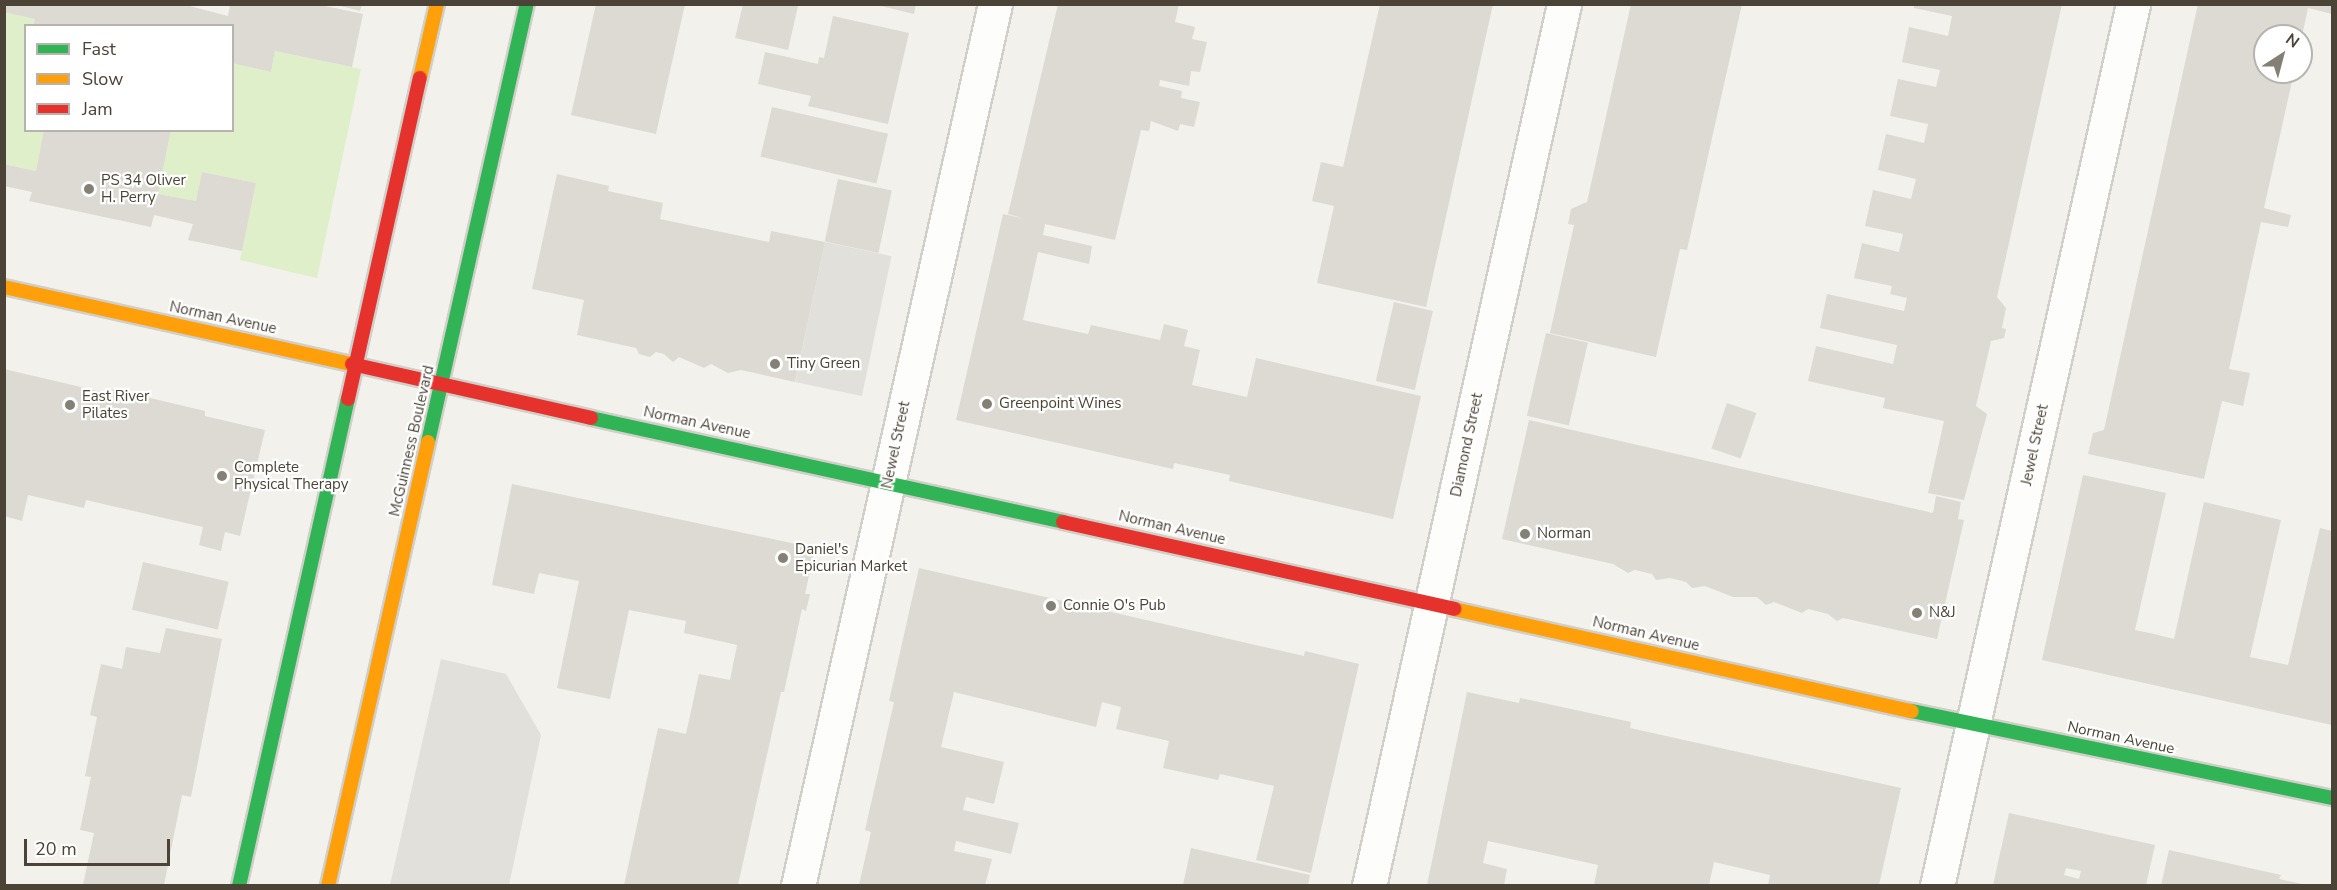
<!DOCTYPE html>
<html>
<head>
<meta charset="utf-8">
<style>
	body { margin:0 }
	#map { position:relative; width:2337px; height:890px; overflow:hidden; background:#f2f1eb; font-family:"Nunito Sans",sans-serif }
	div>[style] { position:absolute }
	.green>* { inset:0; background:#deefc9 }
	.parking>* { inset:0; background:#e1e0da; transform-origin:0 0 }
	.building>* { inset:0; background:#dcdad3; transform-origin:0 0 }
	.roads { filter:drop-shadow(2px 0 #d0cfc9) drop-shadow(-2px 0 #d0cfc9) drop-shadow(0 2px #d0cfc9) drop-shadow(0 -2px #d0cfc9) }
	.street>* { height:33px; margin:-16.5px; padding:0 16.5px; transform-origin:16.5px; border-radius:16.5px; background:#fdfdfc }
	.fast>* { height:14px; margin:-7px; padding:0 7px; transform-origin:7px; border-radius:7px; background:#30b455 }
	.slow>* { height:14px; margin:-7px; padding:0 7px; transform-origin:7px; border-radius:7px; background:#ff9f0a }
	.jam>* { height:14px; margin:-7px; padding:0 7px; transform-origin:7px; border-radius:7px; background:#e5322d }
	.dots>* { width:16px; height:16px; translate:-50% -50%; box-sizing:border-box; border:3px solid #fff; border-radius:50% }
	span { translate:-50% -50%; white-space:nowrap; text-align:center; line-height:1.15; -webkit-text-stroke:4.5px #fff; paint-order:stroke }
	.poi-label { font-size:15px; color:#4a4336 }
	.left { translate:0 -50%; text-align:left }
	.street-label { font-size:15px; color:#4a4336 }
	.frame { position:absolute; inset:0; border:6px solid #4a4336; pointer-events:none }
	.legend { position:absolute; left:24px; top:24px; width:210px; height:108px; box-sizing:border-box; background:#fff; border:2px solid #b7b4af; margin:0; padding:8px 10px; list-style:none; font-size:18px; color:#4a4336 }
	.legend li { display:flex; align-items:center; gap:12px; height:30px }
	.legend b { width:30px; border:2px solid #b7b4af }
	.north { position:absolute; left:2253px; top:24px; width:60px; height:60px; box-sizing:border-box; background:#fff; border:2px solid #b7b4af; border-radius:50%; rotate:36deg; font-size:16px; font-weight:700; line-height:24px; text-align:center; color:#4a4336 }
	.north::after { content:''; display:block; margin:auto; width:21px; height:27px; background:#858075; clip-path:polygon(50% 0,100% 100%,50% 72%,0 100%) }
	.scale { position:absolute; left:24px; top:839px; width:146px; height:27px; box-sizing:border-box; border:3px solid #4a4336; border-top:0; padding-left:8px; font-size:18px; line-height:21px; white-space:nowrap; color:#4a4336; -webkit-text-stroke:4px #fff; paint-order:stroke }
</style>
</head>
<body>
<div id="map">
	<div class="green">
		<i style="clip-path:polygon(5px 12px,35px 19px,33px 25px,26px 26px,26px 130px,44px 131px,36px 171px,5px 164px)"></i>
		<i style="clip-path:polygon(275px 51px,361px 69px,317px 278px,240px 260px,256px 183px,202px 172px,196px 201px,158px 194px,171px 131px,232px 130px,233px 63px,271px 72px)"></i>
	</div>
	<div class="parking">
		<i style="left:825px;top:242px;width:68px;height:143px;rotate:12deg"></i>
		<i style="clip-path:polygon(441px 659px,506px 674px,541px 735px,509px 885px,390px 885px)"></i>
	</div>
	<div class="building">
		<i style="clip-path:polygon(4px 4px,182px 4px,228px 16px,230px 4px,316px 4px,363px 14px,352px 67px,275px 51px,271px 72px,232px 63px,232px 26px,33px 26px,35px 19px,4px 12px)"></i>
		<i style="clip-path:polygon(333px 4px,362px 4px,360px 11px)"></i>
		<i style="clip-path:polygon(596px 4px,685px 4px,656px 134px,571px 115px)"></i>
		<i style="clip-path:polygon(743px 4px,798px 6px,788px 50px,735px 38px)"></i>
		<i style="clip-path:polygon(873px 4px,916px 4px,914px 14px)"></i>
		<i style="clip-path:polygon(1058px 4px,1179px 4px,1175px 22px,1195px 27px,1192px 39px,1207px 42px,1200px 72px,1191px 71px,1189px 86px,1160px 80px,1159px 86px,1182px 91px,1181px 98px,1200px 102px,1194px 127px,1180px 124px,1178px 131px,1151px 121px,1149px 131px,1141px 130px,1115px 240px,1045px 224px,1043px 235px,1092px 246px,1089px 264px,1038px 252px,1023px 320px,1088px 334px,1091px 325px,1160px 340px,1164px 324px,1188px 330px,1184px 346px,1200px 350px,1192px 385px,1247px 397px,1256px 358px,1421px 396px,1393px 519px,1229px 481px,1230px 475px,1174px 463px,1173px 469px,956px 420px,1003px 214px,1026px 219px,1008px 214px)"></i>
		<i style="clip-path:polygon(1380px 4px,1493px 4px,1426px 307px,1317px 283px,1334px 206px,1312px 201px,1321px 162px,1343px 167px)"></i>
		<i style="clip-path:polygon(1631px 4px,1742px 4px,1687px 250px,1680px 249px,1656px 357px,1550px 333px,1574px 225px,1568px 224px,1571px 209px,1587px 202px)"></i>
		<i style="clip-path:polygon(1914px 4px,2062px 4px,1997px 297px,2006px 308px,2002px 328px,2006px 329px,2004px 338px,1991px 341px,1976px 406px,1987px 414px,1964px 500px,1928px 493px,1944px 421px,1883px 408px,1885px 398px,1808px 381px,1816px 346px,1893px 364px,1897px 345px,1820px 328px,1827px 294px,1904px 311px,1907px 298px,1890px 294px,1892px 286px,1854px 278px,1862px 243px,1899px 252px,1903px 234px,1865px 226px,1873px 190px,1911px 199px,1916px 179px,1878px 170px,1886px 134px,1924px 143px,1928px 124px,1890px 116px,1898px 79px,1936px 87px,1940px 70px,1902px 62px,1909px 27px,1948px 36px,1952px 16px,1914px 8px)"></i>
		<i style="clip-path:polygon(2198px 4px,2332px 4px,2332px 14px,2308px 8px,2302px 36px,2265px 36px,2265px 72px,2294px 72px,2264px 208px,2291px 215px,2288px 227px,2261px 222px,2229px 369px,2250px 373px,2243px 406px,2222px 401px,2204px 479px,2088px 454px,2093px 433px,2104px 430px)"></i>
		<i style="clip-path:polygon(833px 16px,909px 33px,888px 124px,808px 106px,811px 96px,758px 84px,765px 52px,818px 64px,819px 57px,824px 58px)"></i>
		<i style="left:772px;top:107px;width:119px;height:51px;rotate:13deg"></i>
		<i style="clip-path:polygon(44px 130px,171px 130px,158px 194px,196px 201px,202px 172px,256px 183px,242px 251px,188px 240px,193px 224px,154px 215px,151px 227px,29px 201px,32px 192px,4px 186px,4px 164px,36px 171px)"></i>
		<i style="clip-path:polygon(557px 174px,609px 186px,608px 191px,663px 203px,660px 219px,769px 242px,771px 231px,825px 242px,795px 382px,741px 370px,728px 373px,711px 364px,704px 368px,679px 357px,673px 362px,664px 354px,656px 352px,650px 357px,639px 354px,636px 348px,577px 335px,584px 300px,532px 289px)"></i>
		<i style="left:838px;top:179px;width:55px;height:64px;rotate:12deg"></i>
		<i style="left:1394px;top:302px;width:40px;height:81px;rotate:13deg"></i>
		<i style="left:1546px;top:333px;width:43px;height:85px;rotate:13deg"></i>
		<i style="clip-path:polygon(4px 369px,111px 394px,112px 389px,205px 411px,205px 416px,265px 430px,240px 536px,225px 532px,221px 551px,199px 545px,203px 527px,86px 500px,84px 508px,28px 495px,22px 521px,4px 516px)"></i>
		<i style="left:1727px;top:403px;width:31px;height:48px;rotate:19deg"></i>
		<i style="clip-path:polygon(1529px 420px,1933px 513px,1936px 496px,1961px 502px,1958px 519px,1964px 520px,1937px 639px,1843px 618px,1837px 621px,1828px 614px,1808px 609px,1802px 613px,1774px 602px,1766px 605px,1757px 597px,1733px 597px,1705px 586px,1692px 588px,1686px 582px,1670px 578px,1656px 580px,1652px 574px,1635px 570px,1628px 573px,1613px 564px,1502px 539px)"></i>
		<i style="clip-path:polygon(2083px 475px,2166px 493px,2135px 630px,2154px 634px,2174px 639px,2204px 502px,2281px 520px,2250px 657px,2288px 665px,2320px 528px,2332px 531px,2332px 725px,2042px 660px)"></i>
		<i style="clip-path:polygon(512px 484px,815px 548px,805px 594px,810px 594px,806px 611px,802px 609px,784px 692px,781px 692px,738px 885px,624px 885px,658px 728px,686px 734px,699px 674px,730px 680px,737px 645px,684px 633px,686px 621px,629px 610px,610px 699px,557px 688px,579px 581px,539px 573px,534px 594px,492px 585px)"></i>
		<i style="left:143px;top:562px;width:88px;height:49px;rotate:13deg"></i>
		<i style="clip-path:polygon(919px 568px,1304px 656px,1305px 651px,1359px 664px,1311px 873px,1256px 860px,1274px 786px,1220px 774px,1218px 780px,1163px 768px,1169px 741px,1116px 729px,1121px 707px,1102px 702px,1096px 727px,954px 692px,941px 747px,1004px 762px,994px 804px,966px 797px,963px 810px,1019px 823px,1011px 854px,956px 841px,954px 851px,992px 859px,985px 885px,859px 885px,871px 832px,865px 830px,894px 702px,889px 701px)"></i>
		<i style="clip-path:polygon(166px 628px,222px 639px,191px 797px,182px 795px,164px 885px,83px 885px,94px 833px,80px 830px,91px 777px,85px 776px,97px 717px,90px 715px,101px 664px,122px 669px,126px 647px,160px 653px)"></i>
		<i style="clip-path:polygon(1467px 692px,1519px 703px,1520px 698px,1631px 722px,1630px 728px,1901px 788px,1879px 885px,1768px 885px,1770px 875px,1714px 862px,1709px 885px,1594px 885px,1598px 865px,1488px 841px,1483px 863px,1507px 869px,1504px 885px,1427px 885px)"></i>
		<i style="clip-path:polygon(evenodd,2009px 813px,2155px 845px,2146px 885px,1993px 885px,2009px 813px,2066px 868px,2081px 871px,2079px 879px,2064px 875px,2066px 868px)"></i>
		<i style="clip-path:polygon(1191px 848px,1310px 875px,1308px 885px,1183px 885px)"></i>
		<i style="clip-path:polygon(2169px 850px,2281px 875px,2279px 879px,2307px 885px,2161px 885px)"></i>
	</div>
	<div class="roads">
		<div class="street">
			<i style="left:798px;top:886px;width:904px;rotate:-77.41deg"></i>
			<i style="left:1369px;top:886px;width:903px;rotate:-77.53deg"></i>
			<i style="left:1937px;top:886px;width:904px;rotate:-77.47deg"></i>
		</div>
		<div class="fast">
			<i style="left:591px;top:418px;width:483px;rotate:12.4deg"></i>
			<i style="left:428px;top:442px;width:449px;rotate:-77.3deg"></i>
			<i style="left:1912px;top:711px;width:429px;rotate:11.7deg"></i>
			<i style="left:239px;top:886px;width:499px;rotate:-77.4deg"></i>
		</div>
		<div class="slow">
			<i style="left:420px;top:78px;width:76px;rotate:-77.1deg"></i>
			<i style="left:4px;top:287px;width:356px;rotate:12.5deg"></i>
			<i style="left:1454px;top:609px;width:469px;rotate:12.6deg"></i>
			<i style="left:328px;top:886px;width:455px;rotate:-77.3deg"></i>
		</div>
		<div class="jam">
			<i style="left:352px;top:364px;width:245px;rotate:12.7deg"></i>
			<i style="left:348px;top:399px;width:329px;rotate:-77.4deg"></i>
			<i style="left:1063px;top:522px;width:401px;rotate:12.5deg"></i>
		</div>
	</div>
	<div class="dots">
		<i style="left:89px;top:189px;background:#858075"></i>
		<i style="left:775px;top:364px;background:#858075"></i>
		<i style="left:987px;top:404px;background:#858075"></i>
		<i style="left:70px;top:405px;background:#858075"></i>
		<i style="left:222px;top:476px;background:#858075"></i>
		<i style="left:1525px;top:534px;background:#858075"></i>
		<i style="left:783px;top:558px;background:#858075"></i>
		<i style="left:1051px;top:606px;background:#858075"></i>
		<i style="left:1917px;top:613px;background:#858075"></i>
	</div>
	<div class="poi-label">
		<span class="left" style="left:101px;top:189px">PS 34 Oliver<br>H. Perry</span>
		<span class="left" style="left:787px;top:364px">Tiny Green</span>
		<span class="left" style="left:82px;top:405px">East River<br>Pilates</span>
		<span class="left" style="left:999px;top:404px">Greenpoint Wines</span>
		<span class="left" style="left:234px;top:476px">Complete<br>Physical Therapy</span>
		<span class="left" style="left:1537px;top:534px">Norman</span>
		<span class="left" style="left:795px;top:558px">Daniel's<br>Epicurian Market</span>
		<span class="left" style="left:1063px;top:606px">Connie O's Pub</span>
		<span class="left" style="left:1929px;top:613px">N&amp;J</span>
	</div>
	<div class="street-label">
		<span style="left:223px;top:318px;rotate:12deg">Norman Avenue</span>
		<span style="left:697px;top:423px;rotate:12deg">Norman Avenue</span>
		<span style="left:412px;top:441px;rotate:-77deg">McGuinness Boulevard</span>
		<span style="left:896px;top:445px;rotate:-78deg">Newel Street</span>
		<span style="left:1467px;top:445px;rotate:-78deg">Diamond Street</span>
		<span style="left:2035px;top:445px;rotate:-78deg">Jewel Street</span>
		<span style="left:1172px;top:528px;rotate:13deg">Norman Avenue</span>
		<span style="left:1646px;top:634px;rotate:13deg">Norman Avenue</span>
		<span style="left:2121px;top:738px;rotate:12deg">Norman Avenue</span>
	</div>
	<div class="frame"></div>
	<ul class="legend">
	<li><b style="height:8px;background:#30b455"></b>Fast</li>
	<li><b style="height:8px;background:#ff9f0a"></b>Slow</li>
	<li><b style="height:8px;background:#e5322d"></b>Jam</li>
	</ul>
	<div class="north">N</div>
	<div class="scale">20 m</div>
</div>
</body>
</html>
